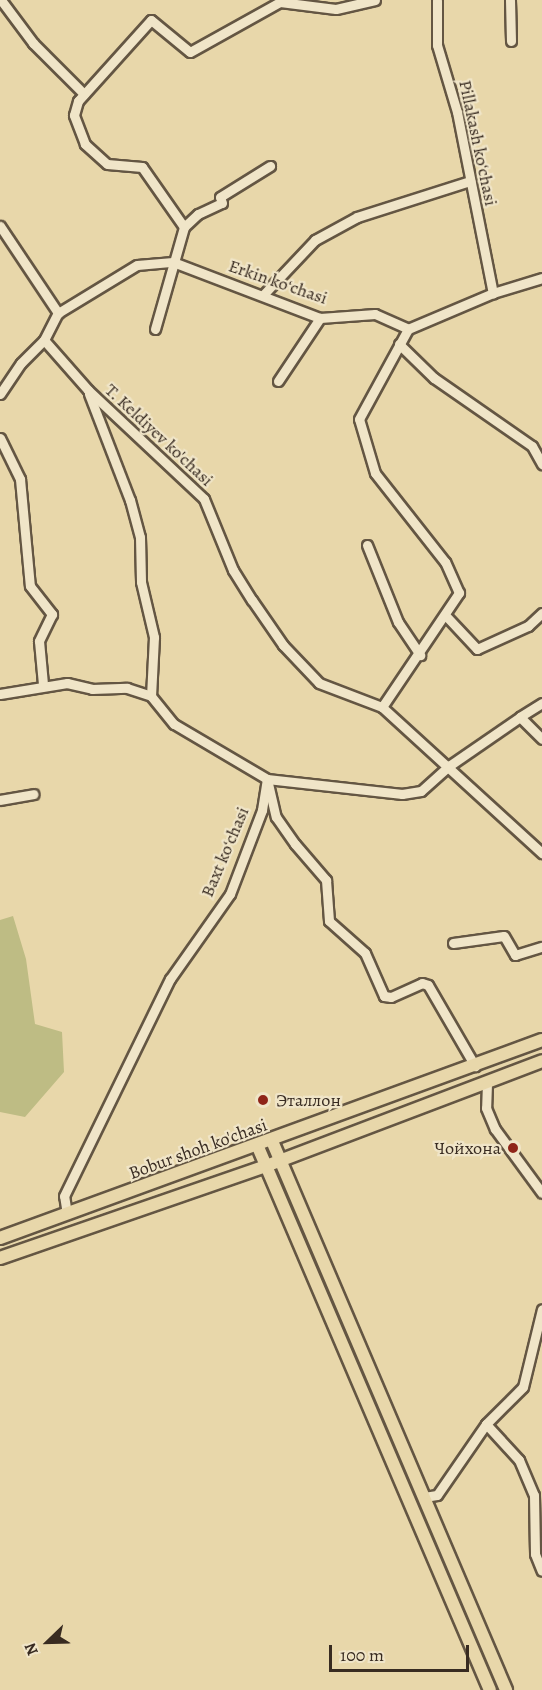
<!DOCTYPE html>
<html>
<head>
<meta charset="utf-8">
<style>
	body { margin:0 }
	#map { position:relative; width:542px; height:1690px; overflow:hidden; background:#e8d7aa; font-family:Alegreya,serif }
	div>[style] { position:absolute }
	.green>* { inset:0; background:#bebc84 }
	.roads { filter:drop-shadow(2px 0 #645643) drop-shadow(-2px 0 #645643) drop-shadow(0 2px #645643) drop-shadow(0 -2px #645643) }
	.minor>* { height:9px; margin:-4.5px; padding:0 4.5px; transform-origin:4.5px; border-radius:4.5px; background:#f0e5c8 }
	.major>* { height:12px; margin:-6px; padding:0 6px; transform-origin:6px; border-radius:6px; background:#e8d7aa }
	.dots>* { width:16px; height:16px; translate:-50% -50%; box-sizing:border-box; border:3px solid #f0e5c8; border-radius:50% }
	span { translate:-50% -50%; white-space:nowrap; text-align:center; line-height:1.15; -webkit-text-stroke:4.5px #f0e5c8; paint-order:stroke }
	.street-label { font-size:18px; color:#382b21 }
	.poi-label { font-size:18px; color:#382b21 }
	.left { translate:0 -50%; text-align:left }
	.right { translate:-100% -50%; text-align:right }
	.north { position:absolute; left:18px; top:1612px; width:60px; height:60px; -webkit-text-stroke:4px #f0e5c8; paint-order:stroke; rotate:247deg; font-size:16px; font-weight:700; line-height:24px; text-align:center; color:#382b21 }
	.north::after { content:''; display:block; margin:auto; width:21px; height:27px; background:#382b21; clip-path:polygon(50% 0,100% 100%,50% 72%,0 100%) }
	.scale { position:absolute; left:329px; top:1645px; width:140px; height:27px; box-sizing:border-box; border:3px solid #382b21; border-top:0; padding-left:8px; font-size:18px; line-height:21px; white-space:nowrap; color:#382b21; -webkit-text-stroke:4px #f0e5c8; paint-order:stroke }
</style>
</head>
<body>
<div id="map">
	<div class="green">
		<i style="clip-path:polygon(13px 916px,26px 959px,35px 1024px,62px 1032px,64px 1072px,25px 1117px,0 1112px,0 920px)"></i>
	</div>
	<div class="roads">
		<div class="minor">
			<i style="left:1px;top:0;width:54px;rotate:53.3deg"></i>
			<i style="left:33px;top:43px;width:72px;rotate:45deg"></i>
			<i style="left:437px;top:0;width:45px;rotate:90deg"></i>
			<i style="left:437px;top:45px;width:70px;rotate:73.4deg"></i>
			<i style="left:457px;top:112px;width:185px;rotate:78.8deg"></i>
			<i style="left:510px;top:0;width:41px;rotate:88.6deg"></i>
			<i style="left:0;top:226px;width:105px;rotate:56.3deg"></i>
			<i style="left:184px;top:227px;width:19px;rotate:-43deg"></i>
			<i style="left:198px;top:214px;width:26px;rotate:-25deg"></i>
			<i style="left:222px;top:203px;width:6px;rotate:-108deg"></i>
			<i style="left:220px;top:197px;width:59px;rotate:-31.8deg"></i>
			<i style="left:263px;top:295px;width:76px;rotate:-46.6deg"></i>
			<i style="left:315px;top:240px;width:48px;rotate:-28.7deg"></i>
			<i style="left:357px;top:217px;width:119px;rotate:-17.7deg"></i>
			<i style="left:155px;top:329px;width:106px;rotate:-74.1deg"></i>
			<i style="left:184px;top:227px;width:73px;rotate:-125deg"></i>
			<i style="left:142px;top:167px;width:35px;rotate:-175deg"></i>
			<i style="left:107px;top:164px;width:30px;rotate:-138deg"></i>
			<i style="left:85px;top:144px;width:31px;rotate:-111deg"></i>
			<i style="left:74px;top:115px;width:15px;rotate:-74deg"></i>
			<i style="left:78px;top:101px;width:109px;rotate:-48deg"></i>
			<i style="left:151px;top:20px;width:50px;rotate:39.4deg"></i>
			<i style="left:190px;top:52px;width:103px;rotate:-29.1deg"></i>
			<i style="left:280px;top:2px;width:56px;rotate:7.1deg"></i>
			<i style="left:336px;top:9px;width:40px;rotate:-13deg"></i>
			<i style="left:44px;top:340px;width:67px;rotate:48.7deg"></i>
			<i style="left:88px;top:390px;width:159px;rotate:43.2deg"></i>
			<i style="left:204px;top:499px;width:77px;rotate:67.8deg"></i>
			<i style="left:233px;top:570px;width:36px;rotate:58deg"></i>
			<i style="left:252px;top:600px;width:55px;rotate:55.4deg"></i>
			<i style="left:283px;top:645px;width:52px;rotate:46.5deg"></i>
			<i style="left:319px;top:683px;width:67px;rotate:20.9deg"></i>
			<i style="left:382px;top:707px;width:217px;rotate:42.4deg"></i>
			<i style="left:399px;top:344px;width:49px;rotate:44.2deg"></i>
			<i style="left:434px;top:378px;width:119px;rotate:34.8deg"></i>
			<i style="left:532px;top:446px;width:21px;rotate:61deg"></i>
			<i style="left:278px;top:381px;width:76px;rotate:-56.3deg"></i>
			<i style="left:0;top:394px;width:37px;rotate:-56deg"></i>
			<i style="left:21px;top:363px;width:33px;rotate:-45deg"></i>
			<i style="left:44px;top:340px;width:30px;rotate:-63deg"></i>
			<i style="left:58px;top:313px;width:92px;rotate:-31.3deg"></i>
			<i style="left:137px;top:265px;width:36px;rotate:-5deg"></i>
			<i style="left:173px;top:262px;width:157px;rotate:20.9deg"></i>
			<i style="left:320px;top:318px;width:55px;rotate:-4.2deg"></i>
			<i style="left:375px;top:314px;width:36px;rotate:24deg"></i>
			<i style="left:408px;top:329px;width:92px;rotate:-23deg"></i>
			<i style="left:493px;top:293px;width:51px;rotate:-17deg"></i>
			<i style="left:89px;top:394px;width:114px;rotate:68.9deg"></i>
			<i style="left:130px;top:500px;width:38px;rotate:75deg"></i>
			<i style="left:140px;top:537px;width:45px;rotate:88.7deg"></i>
			<i style="left:141px;top:582px;width:57px;rotate:76.7deg"></i>
			<i style="left:154px;top:637px;width:59px;rotate:92.9deg"></i>
			<i style="left:0;top:438px;width:46px;rotate:64deg"></i>
			<i style="left:20px;top:479px;width:107px;rotate:84.7deg"></i>
			<i style="left:30px;top:586px;width:36px;rotate:52deg"></i>
			<i style="left:52px;top:614px;width:30px;rotate:116deg"></i>
			<i style="left:39px;top:641px;width:43px;rotate:84.7deg"></i>
			<i style="left:367px;top:545px;width:83px;rotate:68.1deg"></i>
			<i style="left:398px;top:622px;width:40px;rotate:56deg"></i>
			<i style="left:447px;top:617px;width:44px;rotate:46.8deg"></i>
			<i style="left:477px;top:649px;width:56px;rotate:-24.3deg"></i>
			<i style="left:528px;top:626px;width:19px;rotate:-43deg"></i>
			<i style="left:0;top:694px;width:68px;rotate:-9.3deg"></i>
			<i style="left:67px;top:683px;width:26px;rotate:13deg"></i>
			<i style="left:92px;top:689px;width:35px;rotate:-2deg"></i>
			<i style="left:127px;top:688px;width:25px;rotate:18deg"></i>
			<i style="left:151px;top:696px;width:36px;rotate:51deg"></i>
			<i style="left:174px;top:724px;width:108px;rotate:30.6deg"></i>
			<i style="left:267px;top:779px;width:39px;rotate:77deg"></i>
			<i style="left:276px;top:817px;width:33px;rotate:55deg"></i>
			<i style="left:295px;top:844px;width:48px;rotate:49.3deg"></i>
			<i style="left:326px;top:880px;width:41px;rotate:85.8deg"></i>
			<i style="left:329px;top:921px;width:48px;rotate:41.6deg"></i>
			<i style="left:365px;top:953px;width:47px;rotate:66.2deg"></i>
			<i style="left:384px;top:996px;width:7px;rotate:8deg"></i>
			<i style="left:391px;top:997px;width:34px;rotate:-24deg"></i>
			<i style="left:422px;top:983px;width:6px;rotate:18deg"></i>
			<i style="left:428px;top:985px;width:94px;rotate:59.9deg"></i>
			<i style="left:542px;top:703px;width:26px;rotate:148deg"></i>
			<i style="left:520px;top:717px;width:31px;rotate:45deg"></i>
			<i style="left:382px;top:707px;width:138px;rotate:-56deg"></i>
			<i style="left:459px;top:593px;width:34px;rotate:-114deg"></i>
			<i style="left:445px;top:562px;width:113px;rotate:-128.2deg"></i>
			<i style="left:375px;top:473px;width:56px;rotate:-106.5deg"></i>
			<i style="left:359px;top:419px;width:102px;rotate:-61.4deg"></i>
			<i style="left:0;top:800px;width:34px;rotate:-10deg"></i>
			<i style="left:453px;top:943px;width:51px;rotate:-7.8deg"></i>
			<i style="left:504px;top:936px;width:22px;rotate:60deg"></i>
			<i style="left:515px;top:955px;width:28px;rotate:-17deg"></i>
			<i style="left:487px;top:1083px;width:25px;rotate:92deg"></i>
			<i style="left:486px;top:1108px;width:23px;rotate:67deg"></i>
			<i style="left:495px;top:1129px;width:79px;rotate:53.7deg"></i>
			<i style="left:67px;top:1214px;width:18px;rotate:-99deg"></i>
			<i style="left:64px;top:1196px;width:242px;rotate:-64deg"></i>
			<i style="left:170px;top:979px;width:104px;rotate:-54.8deg"></i>
			<i style="left:230px;top:894px;width:90px;rotate:-69.1deg"></i>
			<i style="left:262px;top:810px;width:31px;rotate:-81deg"></i>
			<i style="left:267px;top:779px;width:136px;rotate:6.3deg"></i>
			<i style="left:402px;top:794px;width:19px;rotate:-9deg"></i>
			<i style="left:421px;top:791px;width:38px;rotate:-42deg"></i>
			<i style="left:449px;top:766px;width:86px;rotate:-34.6deg"></i>
			<i style="left:486px;top:1424px;width:49px;rotate:47.5deg"></i>
			<i style="left:519px;top:1460px;width:38px;rotate:67deg"></i>
			<i style="left:534px;top:1495px;width:59px;rotate:89deg"></i>
			<i style="left:535px;top:1554px;width:18px;rotate:68deg"></i>
			<i style="left:424px;top:1497px;width:13px;rotate:-9deg"></i>
			<i style="left:437px;top:1495px;width:86px;rotate:-55.4deg"></i>
			<i style="left:486px;top:1424px;width:52px;rotate:-45deg"></i>
			<i style="left:523px;top:1387px;width:80px;rotate:-76.3deg"></i>
		</div>
		<div class="major">
			<i style="left:272px;top:1141px;width:597px;rotate:66.91deg"></i>
			<i style="left:258px;top:1147px;width:590px;rotate:66.87deg"></i>
			<i style="left:0;top:1238px;width:577px;rotate:-20.07deg"></i>
			<i style="left:0;top:1258px;width:281px;rotate:-19.1deg"></i>
			<i style="left:266px;top:1166px;width:295px;rotate:-20.8deg"></i>
		</div>
	</div>
	<div class="dots">
		<i style="left:263px;top:1100px;background:#8f2418"></i>
		<i style="left:513px;top:1148px;background:#8f2418"></i>
	</div>
	<div class="street-label">
		<span style="left:478px;top:143px;rotate:78deg">Pillakash koʻchasi</span>
		<span style="left:278px;top:282px;rotate:19deg">Erkin koʻchasi</span>
		<span style="left:159px;top:435px;rotate:43deg">T. Keldiyev ko'chasi</span>
		<span style="left:225px;top:852px;rotate:-67deg">Baxt koʻchasi</span>
		<span style="left:198px;top:1149px;rotate:-20deg">Bobur shoh ko'chasi</span>
	</div>
	<div class="poi-label">
		<span class="left" style="left:276px;top:1100px">Эталлон</span>
		<span class="right" style="left:501px;top:1148px">Чойхона</span>
	</div>
	<div class="north">N</div>
	<div class="scale">100 m</div>
</div>
</body>
</html>
